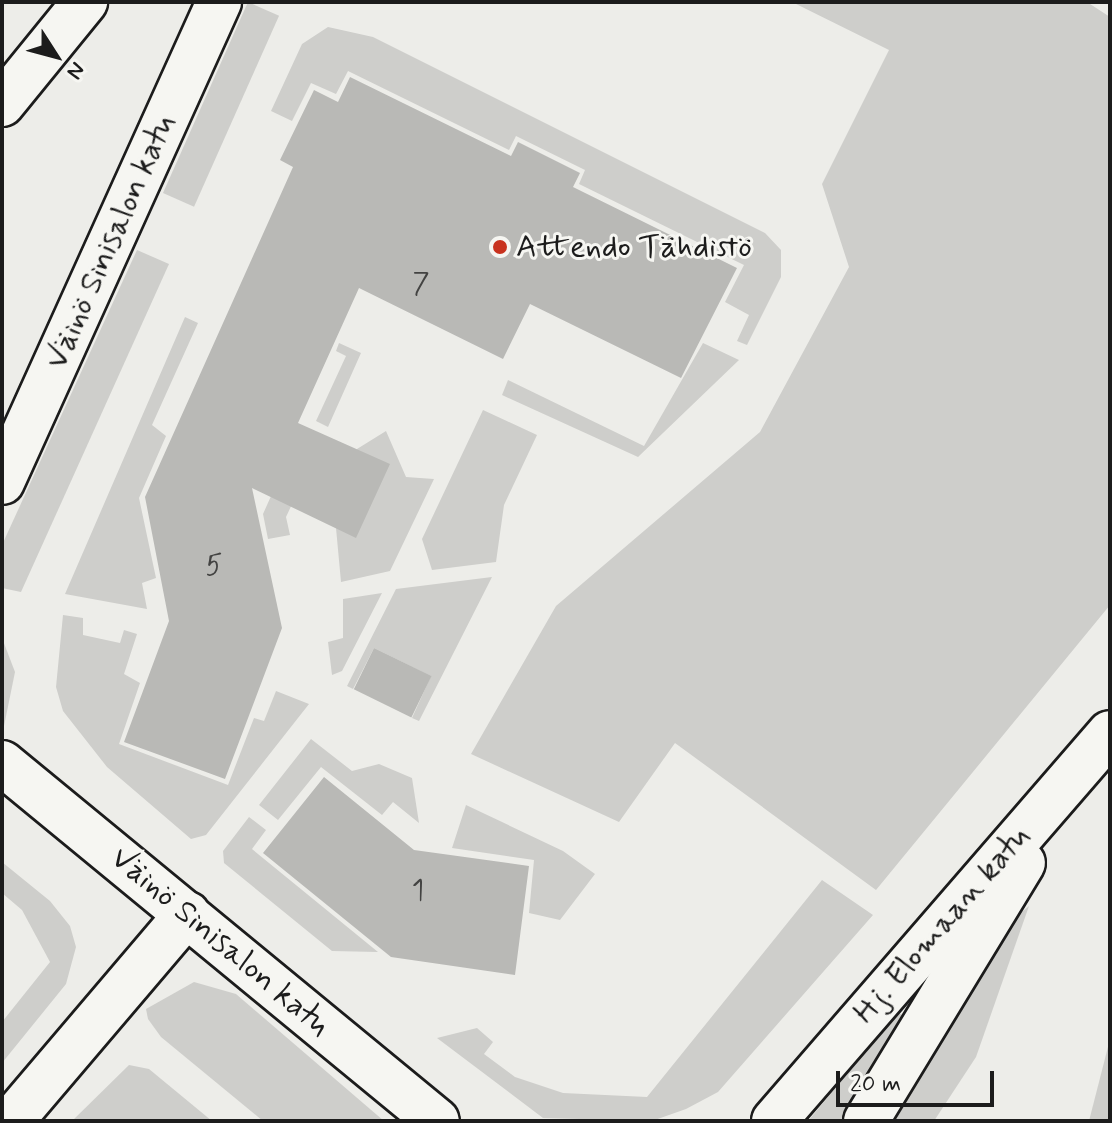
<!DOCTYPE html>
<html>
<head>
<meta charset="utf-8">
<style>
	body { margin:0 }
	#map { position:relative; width:1112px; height:1123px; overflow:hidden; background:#edede9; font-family:Mynerve,sans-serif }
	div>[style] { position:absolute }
	.green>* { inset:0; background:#cececb; transform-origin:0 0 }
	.building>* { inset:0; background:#b9b9b6; transform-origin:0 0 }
	.roads { filter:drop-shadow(2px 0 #1c1c1c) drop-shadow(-2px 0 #1c1c1c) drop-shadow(0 2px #1c1c1c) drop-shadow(0 -2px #1c1c1c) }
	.minor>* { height:44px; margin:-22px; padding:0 22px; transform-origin:22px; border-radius:22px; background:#f6f6f2 }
	.tertiary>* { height:44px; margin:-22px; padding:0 22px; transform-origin:22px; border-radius:22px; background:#f6f6f2 }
	.dots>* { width:22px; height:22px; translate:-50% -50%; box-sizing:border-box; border:4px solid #f6f6f2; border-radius:50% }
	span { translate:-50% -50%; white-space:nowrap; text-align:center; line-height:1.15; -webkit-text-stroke:6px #f6f6f2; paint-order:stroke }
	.number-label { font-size:28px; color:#434342 }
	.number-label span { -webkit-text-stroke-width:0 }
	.street-label { font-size:32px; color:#1c1c1c }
	.poi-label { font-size:32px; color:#1c1c1c }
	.left { translate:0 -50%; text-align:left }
	.frame { position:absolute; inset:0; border:4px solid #1c1c1c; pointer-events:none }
	.north { position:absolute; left:16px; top:16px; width:80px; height:80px; -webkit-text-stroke:6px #f6f6f2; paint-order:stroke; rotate:126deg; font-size:22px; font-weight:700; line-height:32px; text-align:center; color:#1c1c1c }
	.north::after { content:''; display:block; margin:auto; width:28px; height:36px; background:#1c1c1c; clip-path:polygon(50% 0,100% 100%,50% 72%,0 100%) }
	.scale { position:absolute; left:836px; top:1071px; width:158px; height:36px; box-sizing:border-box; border:4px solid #1c1c1c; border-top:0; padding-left:10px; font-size:24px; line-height:28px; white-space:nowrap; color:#1c1c1c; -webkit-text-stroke:6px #f6f6f2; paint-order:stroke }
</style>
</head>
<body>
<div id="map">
	<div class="green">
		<i style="left:248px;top:2px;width:34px;height:209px;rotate:24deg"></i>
		<i style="clip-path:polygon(792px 2px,1087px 2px,1110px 17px,1110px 605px,876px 890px,675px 743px,619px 822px,471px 754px,556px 606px,760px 432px,849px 267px,822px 184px,889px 50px)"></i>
		<i style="clip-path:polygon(328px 27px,373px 37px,765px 233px,781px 250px,781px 277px,747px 345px,737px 341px,749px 315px,725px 302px,744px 265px,579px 184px,585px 170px,516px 136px,509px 150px,348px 71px,336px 94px,311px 83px,292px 121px,271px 111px,302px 44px)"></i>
		<i style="clip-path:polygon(137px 250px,169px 264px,21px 592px,2px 588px,2px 545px)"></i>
		<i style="clip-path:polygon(185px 317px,198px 323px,152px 425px,166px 436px,139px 498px,156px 578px,142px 583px,147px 609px,65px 594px)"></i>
		<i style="clip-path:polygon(339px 343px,361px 353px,328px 427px,316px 421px,346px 356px,336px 351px)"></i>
		<i style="clip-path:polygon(703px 343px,739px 360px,638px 457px,502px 395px,508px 380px,644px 446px)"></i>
		<i style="clip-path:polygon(483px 410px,537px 435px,504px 505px,496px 562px,432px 570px,422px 539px)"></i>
		<i style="clip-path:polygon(386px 431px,406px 477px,434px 479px,390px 571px,341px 582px,336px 528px,357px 449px)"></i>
		<i style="clip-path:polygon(293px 447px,314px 457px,286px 517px,290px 535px,268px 539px,263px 514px)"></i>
		<i style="clip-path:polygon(492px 577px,419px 721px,412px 718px,431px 676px,374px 648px,353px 689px,347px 686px,396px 589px)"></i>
		<i style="clip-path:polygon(382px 593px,342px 671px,332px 675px,328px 642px,343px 638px,343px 599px)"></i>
		<i style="clip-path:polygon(63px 615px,83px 618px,83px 635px,120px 643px,124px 630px,137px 634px,124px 674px,140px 683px,119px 744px,228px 785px,254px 718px,264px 721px,276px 691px,309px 704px,206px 835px,191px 839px,107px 767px,63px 711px,56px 687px)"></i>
		<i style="clip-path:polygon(2px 638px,15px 672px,4px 726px,2px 724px)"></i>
		<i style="clip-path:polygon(311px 739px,352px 771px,379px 764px,412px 778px,419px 823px,393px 802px,382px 815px,321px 767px,278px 820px,259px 805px)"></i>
		<i style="clip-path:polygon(466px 805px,563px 851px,595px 874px,560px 920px,529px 913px,534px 860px,452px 848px)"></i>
		<i style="clip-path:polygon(249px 817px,266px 830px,252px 849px,378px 952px,332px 951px,224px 863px,223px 851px)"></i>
		<i style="clip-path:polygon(2px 862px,50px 901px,70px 926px,76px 947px,66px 984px,2px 1063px,2px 1022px,50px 962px,22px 910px,2px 893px)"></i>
		<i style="clip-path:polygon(822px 880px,873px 915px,718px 1092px,686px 1109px,652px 1121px,543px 1118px,437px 1038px,477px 1028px,493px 1042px,484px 1054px,515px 1077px,563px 1093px,647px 1097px)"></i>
		<i style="clip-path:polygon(1029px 906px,976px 1057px,934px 1121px,895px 1121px,1012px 920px)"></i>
		<i style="clip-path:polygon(194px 982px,236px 994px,384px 1121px,263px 1121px,161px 1037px,148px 1019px,146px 1009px)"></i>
		<i style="clip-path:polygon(898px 1013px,905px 1016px,900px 1029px,841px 1121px,808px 1121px)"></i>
		<i style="clip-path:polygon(1110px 1039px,1110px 1121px,1089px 1121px)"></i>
		<i style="clip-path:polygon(129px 1065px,149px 1069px,212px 1121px,72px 1121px)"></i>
	</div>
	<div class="building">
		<i style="clip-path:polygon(350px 77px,511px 156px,518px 142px,580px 173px,573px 187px,737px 268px,681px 378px,530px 304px,503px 359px,359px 288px,298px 423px,390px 464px,356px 538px,252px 488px,282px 628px,225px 779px,124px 742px,169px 621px,145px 497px,293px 167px,280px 160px,314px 90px,338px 102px)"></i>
		<i style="left:374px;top:648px;width:64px;height:46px;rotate:26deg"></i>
		<i style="clip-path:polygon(324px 777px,414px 850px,529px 866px,515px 975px,391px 957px,263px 853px)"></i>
	</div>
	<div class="roads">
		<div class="minor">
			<i style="left:2px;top:104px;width:132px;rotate:-50.9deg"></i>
			<i style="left:2px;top:482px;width:527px;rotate:-65.67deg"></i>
			<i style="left:2px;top:763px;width:563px;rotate:39.45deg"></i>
			<i style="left:11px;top:1121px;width:272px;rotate:-49.6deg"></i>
		</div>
		<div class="tertiary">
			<i style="left:774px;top:1121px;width:513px;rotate:-49.11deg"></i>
			<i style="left:866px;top:1121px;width:302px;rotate:-58.7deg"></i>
		</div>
	</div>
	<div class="dots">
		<i style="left:500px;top:247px;background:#c8321e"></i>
	</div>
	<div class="number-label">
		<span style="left:421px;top:285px">7</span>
		<span style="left:214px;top:567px">5</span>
		<span style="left:418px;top:892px">1</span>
	</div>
	<div class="street-label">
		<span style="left:111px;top:242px;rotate:-66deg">Väinö Sinisalon katu</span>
		<span style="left:942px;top:925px;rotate:-49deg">Hj. Elomaan katu</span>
		<span style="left:220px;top:942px;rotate:40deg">Väinö Sinisalon katu</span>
	</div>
	<div class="poi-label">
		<span class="left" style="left:516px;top:247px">Attendo Tähdistö</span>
	</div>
	<div class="frame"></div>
	<div class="north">N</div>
	<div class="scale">20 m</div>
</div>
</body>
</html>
